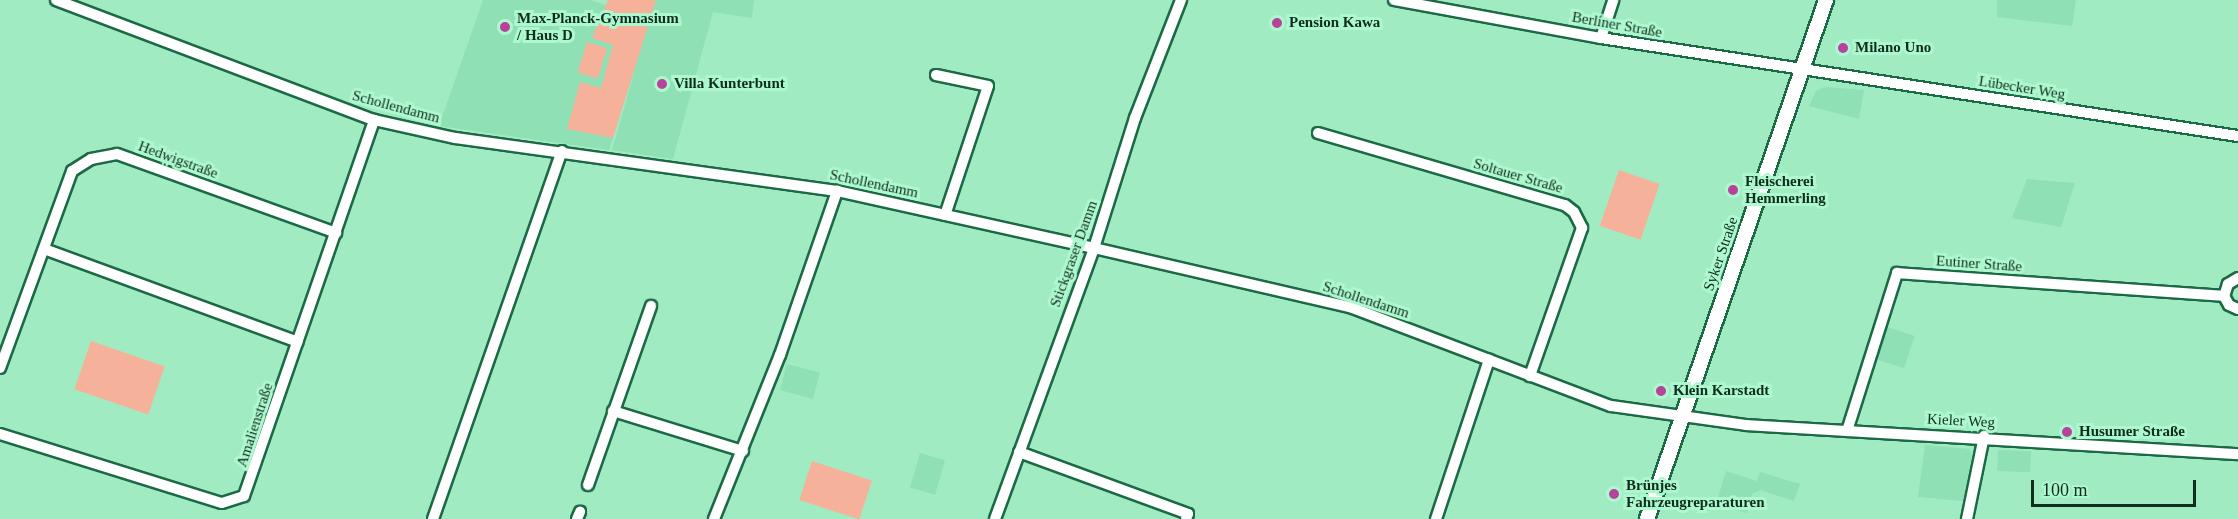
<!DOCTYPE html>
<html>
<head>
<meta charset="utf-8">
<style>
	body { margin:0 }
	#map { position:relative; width:2238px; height:519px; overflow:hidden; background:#a1ebc2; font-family:"Times New Roman",serif }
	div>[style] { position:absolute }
	.built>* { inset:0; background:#8fe0b4; transform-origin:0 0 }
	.green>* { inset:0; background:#f6b19a; transform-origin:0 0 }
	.roads { filter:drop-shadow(2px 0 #1c6946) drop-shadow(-2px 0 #1c6946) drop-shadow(0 2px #1c6946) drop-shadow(0 -2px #1c6946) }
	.minor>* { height:10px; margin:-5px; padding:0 5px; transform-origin:5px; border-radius:5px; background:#fff }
	.secondary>* { height:14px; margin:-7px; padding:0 7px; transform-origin:7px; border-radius:7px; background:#fff }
	.dots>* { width:16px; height:16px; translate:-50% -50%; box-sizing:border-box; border:3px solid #aef8cf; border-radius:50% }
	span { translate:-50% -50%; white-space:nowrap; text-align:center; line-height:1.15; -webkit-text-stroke:6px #aef8cf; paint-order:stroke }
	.poi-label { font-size:15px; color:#0f2d1e; font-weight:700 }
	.left { translate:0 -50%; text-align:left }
	.street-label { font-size:15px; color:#0f2d1e }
	.scale { position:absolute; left:2031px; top:480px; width:165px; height:27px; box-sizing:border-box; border:3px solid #0f2d1e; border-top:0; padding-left:8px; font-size:18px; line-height:21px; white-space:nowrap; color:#0f2d1e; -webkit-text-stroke:4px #aef8cf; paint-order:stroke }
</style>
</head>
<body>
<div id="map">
	<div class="built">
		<i style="clip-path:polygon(483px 0,591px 0,606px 5px,608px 0,754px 0,752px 18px,713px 12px,673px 159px,612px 150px,638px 59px,609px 150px,439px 126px)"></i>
		<i style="clip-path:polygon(1997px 0,2076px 0,2072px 26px,1997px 17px)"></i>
		<i style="clip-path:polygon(1824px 87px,1864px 90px,1859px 119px,1809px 106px,1816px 91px)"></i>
		<i style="clip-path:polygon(2027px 179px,2075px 183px,2061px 227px,2012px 218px)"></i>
		<i style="left:1887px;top:327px;width:29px;height:34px;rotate:18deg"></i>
		<i style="left:787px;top:364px;width:34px;height:27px;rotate:15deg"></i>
		<i style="clip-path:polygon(1925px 445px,1969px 449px,1972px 454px,1963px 501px,1918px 497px)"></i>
		<i style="left:1998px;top:450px;width:33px;height:21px;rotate:2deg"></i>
		<i style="left:920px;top:453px;width:26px;height:36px;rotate:16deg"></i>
		<i style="clip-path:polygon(1726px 471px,1757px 481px,1760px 472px,1800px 484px,1794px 501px,1760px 490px,1752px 494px,1747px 513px,1716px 504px)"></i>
	</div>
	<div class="green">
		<i style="clip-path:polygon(608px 0,656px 0,613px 138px,567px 129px,580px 82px,601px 88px,613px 45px,592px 38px)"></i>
		<i style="left:587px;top:42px;width:21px;height:32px;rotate:17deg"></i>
		<i style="left:1619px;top:170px;width:43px;height:59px;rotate:19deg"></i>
		<i style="left:91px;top:341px;width:78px;height:51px;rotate:19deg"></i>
		<i style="left:812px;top:461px;width:63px;height:41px;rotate:18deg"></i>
	</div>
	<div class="roads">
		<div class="minor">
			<i style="left:56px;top:0;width:340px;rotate:20.7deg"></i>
			<i style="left:374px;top:120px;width:83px;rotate:12.5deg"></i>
			<i style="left:455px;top:138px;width:386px;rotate:7.9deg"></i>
			<i style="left:837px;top:191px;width:263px;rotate:12.5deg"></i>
			<i style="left:1094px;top:248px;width:263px;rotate:13deg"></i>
			<i style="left:1350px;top:307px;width:279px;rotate:20.8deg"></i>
			<i style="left:1611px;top:406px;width:136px;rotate:8deg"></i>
			<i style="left:1746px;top:425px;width:493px;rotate:3.4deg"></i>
			<i style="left:1394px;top:0;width:210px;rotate:10.4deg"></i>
			<i style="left:1601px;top:38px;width:644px;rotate:8.75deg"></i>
			<i style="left:1601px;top:38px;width:40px;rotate:-72deg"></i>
			<i style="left:936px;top:75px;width:53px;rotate:11.9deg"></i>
			<i style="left:988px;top:86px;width:136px;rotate:108.4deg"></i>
			<i style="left:1318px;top:133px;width:257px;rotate:16.3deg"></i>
			<i style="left:1565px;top:205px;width:11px;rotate:38deg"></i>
			<i style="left:1574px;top:212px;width:18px;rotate:63deg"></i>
			<i style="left:1582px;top:228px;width:157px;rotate:109.4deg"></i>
			<i style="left:44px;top:249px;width:270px;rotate:20.1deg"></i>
			<i style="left:2238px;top:278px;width:12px;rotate:149deg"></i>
			<i style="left:2228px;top:284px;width:13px;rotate:108deg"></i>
			<i style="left:2224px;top:296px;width:10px;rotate:61deg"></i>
			<i style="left:2229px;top:305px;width:10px;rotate:24deg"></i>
			<i style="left:0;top:368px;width:210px;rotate:-69.9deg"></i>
			<i style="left:72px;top:171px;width:22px;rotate:-32deg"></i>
			<i style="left:91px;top:159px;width:26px;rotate:-11deg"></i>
			<i style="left:117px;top:154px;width:233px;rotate:19.8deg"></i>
			<i style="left:613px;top:411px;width:136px;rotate:17.1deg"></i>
			<i style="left:1847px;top:431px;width:166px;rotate:-72.4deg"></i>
			<i style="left:1897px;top:273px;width:328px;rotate:4deg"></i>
			<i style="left:0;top:434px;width:232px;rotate:17.3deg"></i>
			<i style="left:222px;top:503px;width:23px;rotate:-18deg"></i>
			<i style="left:244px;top:496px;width:398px;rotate:-70.9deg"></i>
			<i style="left:1019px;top:452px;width:180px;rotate:20.1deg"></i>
			<i style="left:1188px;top:514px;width:5px;rotate:112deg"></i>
			<i style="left:588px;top:485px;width:190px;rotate:-70.6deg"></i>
			<i style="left:433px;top:519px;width:390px;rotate:-70.7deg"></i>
			<i style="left:577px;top:519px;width:8px;rotate:-67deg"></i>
			<i style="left:714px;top:519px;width:177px;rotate:-68.1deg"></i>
			<i style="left:780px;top:355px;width:174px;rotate:-70.8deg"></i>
			<i style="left:995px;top:519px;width:289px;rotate:-69.9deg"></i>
			<i style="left:1094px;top:248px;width:136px;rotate:-72.5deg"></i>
			<i style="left:1135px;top:118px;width:127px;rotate:-68.7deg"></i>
			<i style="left:1436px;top:519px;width:168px;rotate:-71.6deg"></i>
			<i style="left:1967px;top:519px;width:85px;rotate:-78.4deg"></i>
		</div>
		<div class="secondary">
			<i style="left:1647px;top:519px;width:549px;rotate:-70.97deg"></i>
		</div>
	</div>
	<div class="dots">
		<i style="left:1277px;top:23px;background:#b8439a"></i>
		<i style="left:505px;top:27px;background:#b8439a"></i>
		<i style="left:1843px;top:48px;background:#b8439a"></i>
		<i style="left:662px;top:84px;background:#b8439a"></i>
		<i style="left:1733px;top:190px;background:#b8439a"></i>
		<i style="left:1661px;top:391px;background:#b8439a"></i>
		<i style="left:2067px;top:432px;background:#b8439a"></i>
		<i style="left:1614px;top:494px;background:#b8439a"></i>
	</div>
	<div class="poi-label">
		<span class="left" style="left:517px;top:27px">Max-Planck-Gymnasium<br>/ Haus D</span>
		<span class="left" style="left:1289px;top:23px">Pension Kawa</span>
		<span class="left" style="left:1855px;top:48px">Milano Uno</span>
		<span class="left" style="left:674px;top:84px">Villa Kunterbunt</span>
		<span class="left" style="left:1745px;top:190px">Fleischerei<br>Hemmerling</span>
		<span class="left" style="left:1673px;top:391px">Klein Karstadt</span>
		<span class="left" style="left:2079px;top:432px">Husumer Straße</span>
		<span class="left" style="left:1626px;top:494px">Brünjes<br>Fahrzeugreparaturen</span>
	</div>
	<div class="street-label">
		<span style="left:1617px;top:25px;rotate:10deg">Berliner Straße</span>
		<span style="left:2022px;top:88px;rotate:9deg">Lübecker Weg</span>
		<span style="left:396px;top:107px;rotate:15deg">Schollendamm</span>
		<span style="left:178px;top:160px;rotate:20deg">Hedwigstraße</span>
		<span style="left:1518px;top:176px;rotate:16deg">Soltauer Straße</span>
		<span style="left:874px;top:184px;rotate:12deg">Schollendamm</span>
		<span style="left:1074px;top:254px;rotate:-70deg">Stickgraser Damm</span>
		<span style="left:1721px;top:254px;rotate:-71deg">Syker Straße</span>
		<span style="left:1979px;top:264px;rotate:4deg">Eutiner Straße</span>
		<span style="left:1366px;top:300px;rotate:18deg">Schollendamm</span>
		<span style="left:1961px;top:421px;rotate:3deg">Kieler Weg</span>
		<span style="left:255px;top:425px;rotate:-72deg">Amalienstraße</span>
	</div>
	<div class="scale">100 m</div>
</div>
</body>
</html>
